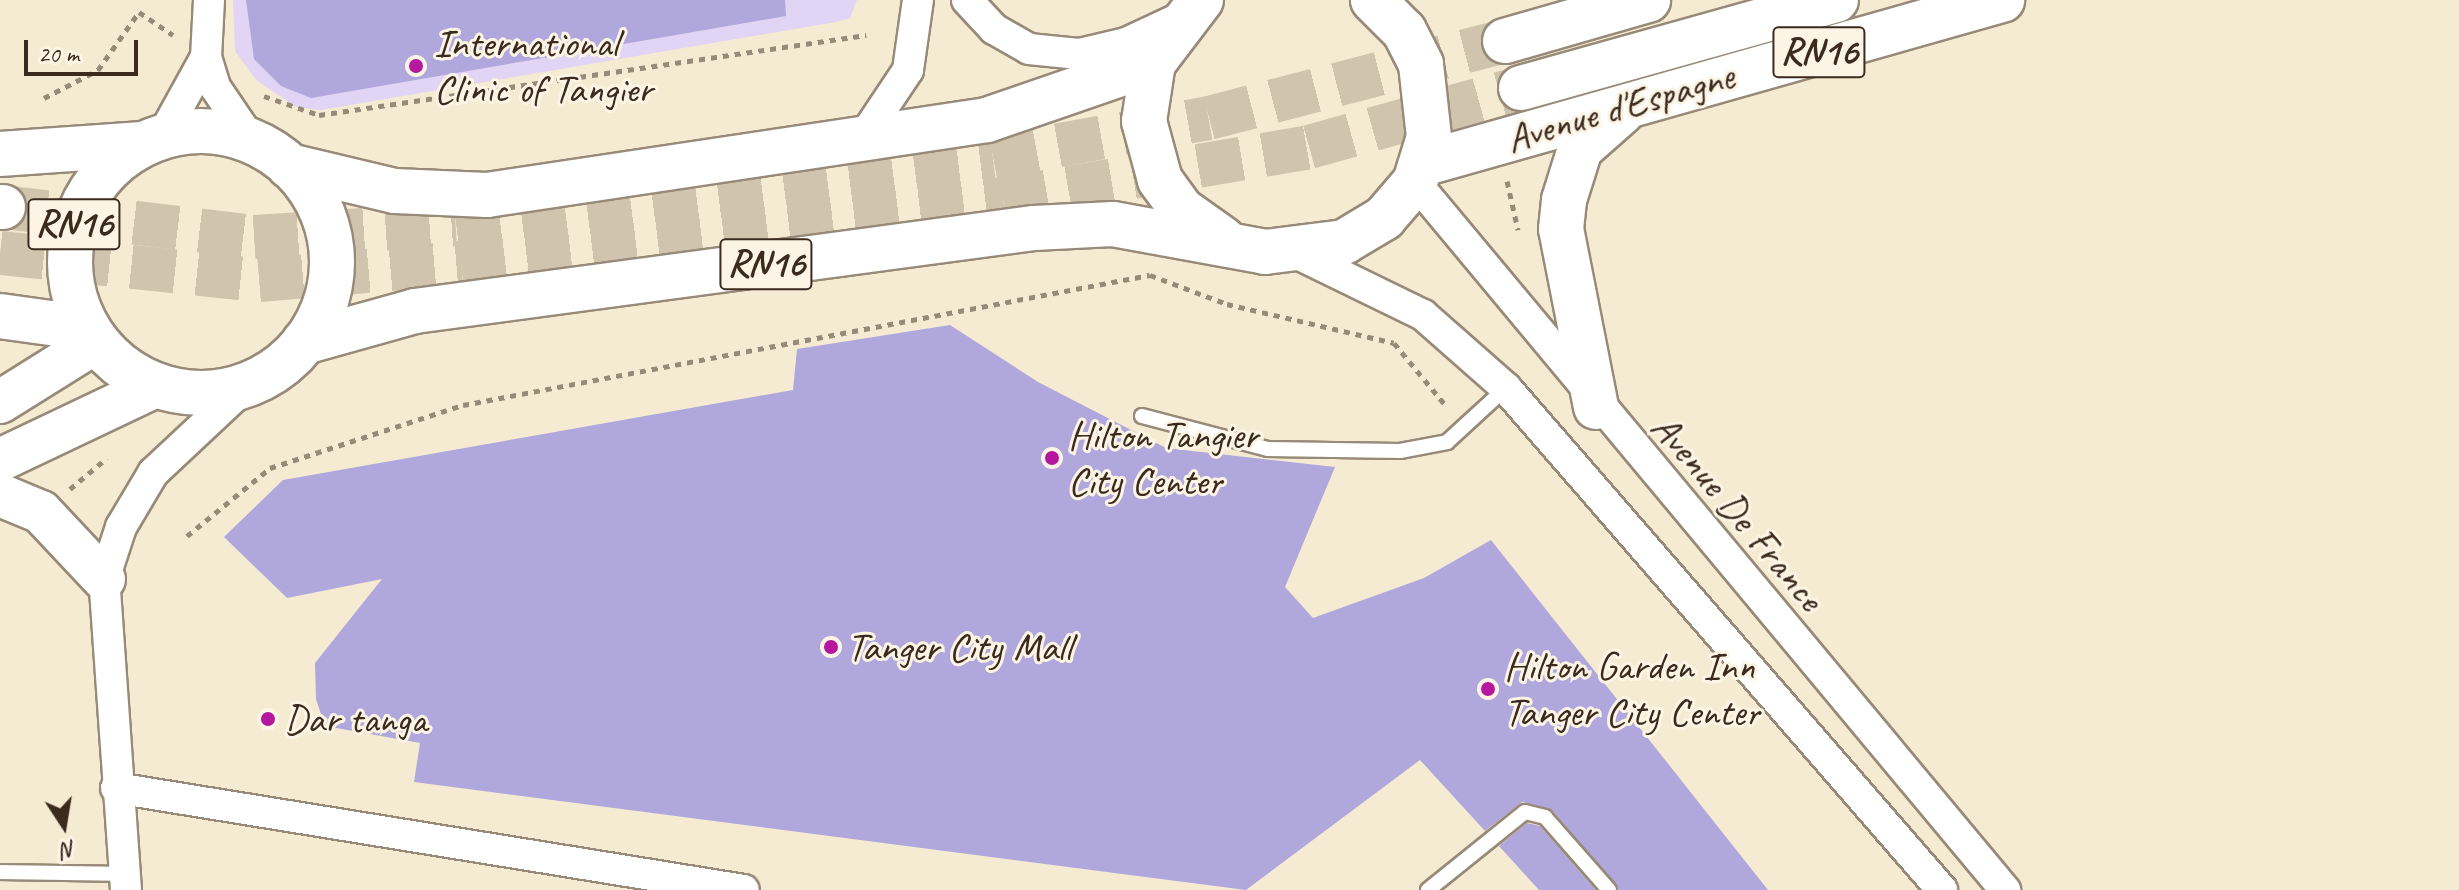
<!DOCTYPE html>
<html>
<head>
<meta charset="utf-8">
<style>
	body { margin:0 }
	#map { position:relative; width:2459px; height:890px; overflow:hidden; background:#f5ebd2; font-family:Caveat,sans-serif }
	div>[style] { position:absolute }
	.built>* { inset:0; background:#e1d4f4 }
	.building>* { inset:0; background:#b0a8dc }
	.primary-tunnel>* { height:44px; margin-top:-22px; transform-origin:0; background:repeating-linear-gradient(90deg,#d0c4ae 0 44px,transparent 0 66px) }
	.path>* { height:5px; margin-top:-2.5px; transform-origin:0; background:repeating-linear-gradient(90deg,#988a78 0 6px,transparent 0 12px) }
	.roads { filter:drop-shadow(2px 0 #988a78) drop-shadow(-2px 0 #988a78) drop-shadow(0 2px #988a78) drop-shadow(0 -2px #988a78) }
	.lane>* { height:14px; margin:-7px; padding:0 7px; transform-origin:7px; border-radius:7px; background:#fff }
	.street>* { height:30px; margin:-15px; padding:0 15px; transform-origin:15px; border-radius:15px; background:#fff }
	.secondary>* { height:42px; margin:-21px; padding:0 21px; transform-origin:21px; border-radius:21px; background:#fff }
	.primary>* { height:44px; margin:-22px; padding:0 22px; transform-origin:22px; border-radius:22px; background:#fff }
	.primary>.ring { margin:-22px; padding:0; box-sizing:content-box; background:none; border:44px solid #fff; border-radius:50% }
	.dots>* { width:22px; height:22px; translate:-50% -50%; box-sizing:border-box; border:4px solid #fcf5e5; border-radius:50% }
	span { translate:-50% -50%; white-space:nowrap; text-align:center; line-height:1.15; -webkit-text-stroke:6px #fcf5e5; paint-order:stroke }
	.shield-label span { padding:2px 6px; background:#fcf5e5; border:2px solid; border-radius:6px; -webkit-text-stroke-width:0 }
	.shield-label { font-size:38px; color:#3b2a1e; font-weight:700 }
	.poi-label { font-size:40px; color:#3b2a1e }
	.left { translate:0 -50%; text-align:left }
	.street-label { font-size:40px; color:#3b2a1e }
	.north { position:absolute; left:24px; top:786px; width:80px; height:80px; -webkit-text-stroke:6px #fcf5e5; paint-order:stroke; rotate:168deg; font-size:22px; font-weight:700; line-height:32px; text-align:center; color:#3b2a1e }
	.north::after { content:''; display:block; margin:auto; width:28px; height:36px; background:#3b2a1e; clip-path:polygon(50% 0,100% 100%,50% 72%,0 100%) }
	.scale { position:absolute; left:24px; top:40px; width:114px; height:36px; box-sizing:border-box; border:4px solid #3b2a1e; border-top:0; padding-left:10px; font-size:24px; line-height:28px; white-space:nowrap; color:#3b2a1e; -webkit-text-stroke:6px #fcf5e5; paint-order:stroke }
</style>
</head>
<body>
<div id="map">
	<div class="built">
		<i style="clip-path:polygon(233px 0,857px 0,850px 18px,836px 22px,321px 110px,296px 107px,256px 80px,235px 51px)"></i>
	</div>
	<div class="building">
		<i style="clip-path:polygon(246px 0,785px 0,786px 16px,311px 98px,281px 86px,254px 59px)"></i>
		<i style="clip-path:polygon(950px 325px,1038px 382px,1166px 448px,1335px 467px,1285px 587px,1313px 618px,1424px 578px,1491px 540px,1768px 890px,1619px 890px,1552px 810px,1522px 802px,1485px 831px,1420px 760px,1246px 890px,414px 782px,420px 743px,325px 726px,316px 699px,315px 663px,382px 579px,287px 598px,224px 537px,283px 480px,793px 390px,797px 349px)"></i>
		<i style="clip-path:polygon(1527px 823px,1540px 826px,1596px 890px,1539px 890px,1499px 846px)"></i>
	</div>
	<div class="primary-tunnel">
		<i style="left:3px;top:207px;width:253px;rotate:6.8deg"></i>
		<i style="left:254px;top:237px;width:202px;rotate:-3.7deg"></i>
		<i style="left:456px;top:224px;width:541px;rotate:-7.11deg"></i>
		<i style="left:993px;top:157px;width:219px;rotate:-10.2deg"></i>
		<i style="left:1209px;top:118px;width:306px;rotate:-14.6deg"></i>
		<i style="left:0;top:253px;width:260px;rotate:6deg"></i>
		<i style="left:259px;top:280px;width:203px;rotate:-4.8deg"></i>
		<i style="left:461px;top:263px;width:546px;rotate:-6.73deg"></i>
		<i style="left:1003px;top:199px;width:310px;rotate:-9.6deg"></i>
		<i style="left:1309px;top:147px;width:220px;rotate:-15.6deg"></i>
	</div>
	<div class="path">
		<i style="left:264px;top:96px;width:58px;rotate:19.1deg"></i>
		<i style="left:319px;top:115px;width:553px;rotate:-8.32deg"></i>
		<i style="left:44px;top:98px;width:61px;rotate:-27.4deg"></i>
		<i style="left:98px;top:70px;width:71px;rotate:-54.7deg"></i>
		<i style="left:139px;top:12px;width:41px;rotate:34.1deg"></i>
		<i style="left:1507px;top:181px;width:50px;rotate:77.3deg"></i>
		<i style="left:70px;top:489px;width:48px;rotate:-40deg"></i>
		<i style="left:187px;top:536px;width:107px;rotate:-39.3deg"></i>
		<i style="left:270px;top:468px;width:203px;rotate:-18.1deg"></i>
		<i style="left:463px;top:405px;width:699px;rotate:-10.72deg"></i>
		<i style="left:1150px;top:275px;width:82px;rotate:20.6deg"></i>
		<i style="left:1227px;top:304px;width:171px;rotate:13.1deg"></i>
		<i style="left:1394px;top:343px;width:83px;rotate:50.4deg"></i>
	</div>
	<div class="roads">
		<div class="lane">
			<i style="left:1142px;top:416px;width:130px;rotate:14.7deg"></i>
			<i style="left:1268px;top:449px;width:132px;rotate:0.9deg"></i>
			<i style="left:1400px;top:451px;width:48px;rotate:-10.8deg"></i>
			<i style="left:1447px;top:442px;width:80px;rotate:-42.5deg"></i>
			<i style="left:0;top:872px;width:123px;rotate:0.9deg"></i>
			<i style="left:1428px;top:890px;width:124px;rotate:-38.8deg"></i>
			<i style="left:1525px;top:812px;width:21px;rotate:14deg"></i>
			<i style="left:1545px;top:817px;width:97px;rotate:48.8deg"></i>
		</div>
		<div class="street">
			<i style="left:209px;top:0;width:57px;rotate:93deg"></i>
			<i style="left:206px;top:57px;width:31px;rotate:73deg"></i>
			<i style="left:215px;top:87px;width:64px;rotate:55.8deg"></i>
			<i style="left:967px;top:0;width:40px;rotate:47deg"></i>
			<i style="left:994px;top:29px;width:40px;rotate:29.7deg"></i>
			<i style="left:1029px;top:49px;width:50px;rotate:5.7deg"></i>
			<i style="left:1079px;top:54px;width:48px;rotate:-13.2deg"></i>
			<i style="left:1126px;top:43px;width:62px;rotate:-24.9deg"></i>
			<i style="left:164px;top:133px;width:87px;rotate:-61.1deg"></i>
			<i style="left:862px;top:139px;width:83px;rotate:-56.3deg"></i>
			<i style="left:908px;top:70px;width:71px;rotate:-81.9deg"></i>
			<i style="left:1415px;top:182px;width:922px;rotate:50.19deg"></i>
			<i style="left:1298px;top:254px;width:139px;rotate:26deg"></i>
			<i style="left:1423px;top:315px;width:111px;rotate:41.3deg"></i>
			<i style="left:1506px;top:388px;width:665px;rotate:49.02deg"></i>
			<i style="left:116px;top:788px;width:636px;rotate:9.23deg"></i>
			<i style="left:126px;top:890px;width:312px;rotate:-94deg"></i>
			<i style="left:104px;top:579px;width:55px;rotate:-71.9deg"></i>
			<i style="left:121px;top:527px;width:63px;rotate:-59.3deg"></i>
			<i style="left:153px;top:473px;width:129px;rotate:-43.1deg"></i>
		</div>
		<div class="secondary">
			<i style="left:0;top:402px;width:113px;rotate:-32deg"></i>
			<i style="left:0;top:460px;width:173px;rotate:-25.4deg"></i>
			<i style="left:0;top:495px;width:44px;rotate:22.5deg"></i>
			<i style="left:41px;top:512px;width:92px;rotate:46.8deg"></i>
		</div>
		<div class="primary">
			<i style="left:1201px;top:0;width:79px;rotate:127.3deg"></i>
			<i style="left:1153px;top:63px;width:59px;rotate:98.8deg"></i>
			<i style="left:1144px;top:121px;width:61px;rotate:74.8deg"></i>
			<i style="left:1160px;top:180px;width:37px;rotate:54deg"></i>
			<i style="left:1182px;top:210px;width:50px;rotate:35.3deg"></i>
			<i style="left:1505px;top:41px;width:149px;rotate:-16deg"></i>
			<i style="left:1521px;top:88px;width:327px;rotate:-15.6deg"></i>
			<i class="ring" style="left:70px;top:131px;width:218px;height:218px"></i>
			<i style="left:0;top:154px;width:143px;rotate:-4deg"></i>
			<i style="left:1422px;top:164px;width:603px;rotate:-15.79deg"></i>
			<i style="left:289px;top:166px;width:109px;rotate:13.3deg"></i>
			<i style="left:395px;top:191px;width:92px;rotate:2.5deg"></i>
			<i style="left:487px;top:195px;width:506px;rotate:-8.53deg"></i>
			<i style="left:987px;top:120px;width:176px;rotate:-19deg"></i>
			<i style="left:0;top:207px;width:3px"></i>
			<i style="left:0;top:316px;width:87px;rotate:7.9deg"></i>
			<i style="left:304px;top:342px;width:115px;rotate:-15.6deg"></i>
			<i style="left:415px;top:311px;width:625px;rotate:-7.64deg"></i>
			<i style="left:1034px;top:228px;width:79px;rotate:-2.9deg"></i>
			<i style="left:1113px;top:224px;width:155px;rotate:10.4deg"></i>
			<i style="left:1265px;top:252px;width:80px;rotate:-7.2deg"></i>
			<i style="left:1344px;top:242px;width:47px;rotate:-31deg"></i>
			<i style="left:1384px;top:218px;width:48px;rotate:-49.3deg"></i>
			<i style="left:1415px;top:182px;width:47px;rotate:-72.7deg"></i>
			<i style="left:1429px;top:137px;width:73px;rotate:-96.3deg"></i>
			<i style="left:1421px;top:64px;width:37px;rotate:-117deg"></i>
			<i style="left:1404px;top:31px;width:44px;rotate:-135deg"></i>
			<i style="left:1596px;top:407px;width:181px;rotate:-101.1deg"></i>
			<i style="left:1561px;top:229px;width:29px;rotate:-84deg"></i>
			<i style="left:1564px;top:200px;width:53px;rotate:-72.6deg"></i>
			<i style="left:1580px;top:149px;width:57px;rotate:-41.5deg"></i>
		</div>
	</div>
	<div class="dots">
		<i style="left:416px;top:66px;background:#b5179e"></i>
		<i style="left:1052px;top:458px;background:#b5179e"></i>
		<i style="left:831px;top:647px;background:#b5179e"></i>
		<i style="left:1488px;top:689px;background:#b5179e"></i>
		<i style="left:268px;top:719px;background:#b5179e"></i>
	</div>
	<div class="shield-label">
		<span style="left:1819px;top:52px">RN16</span>
		<span style="left:74px;top:224px">RN16</span>
		<span style="left:766px;top:264px">RN16</span>
	</div>
	<div class="poi-label">
		<span class="left" style="left:434px;top:66px">International<br>Clinic of Tangier</span>
		<span class="left" style="left:1068px;top:458px">Hilton Tangier<br>City Center</span>
		<span class="left" style="left:847px;top:647px">Tanger City Mall</span>
		<span class="left" style="left:1504px;top:689px">Hilton Garden Inn<br>Tanger City Center</span>
		<span class="left" style="left:284px;top:719px">Dar tanga</span>
	</div>
	<div class="street-label">
		<span style="left:1620px;top:107px;rotate:-16deg">Avenue d'Espagne</span>
		<span style="left:1738px;top:512px;rotate:50deg">Avenue De France</span>
	</div>
	<div class="north">N</div>
	<div class="scale">20 m</div>
</div>
</body>
</html>
